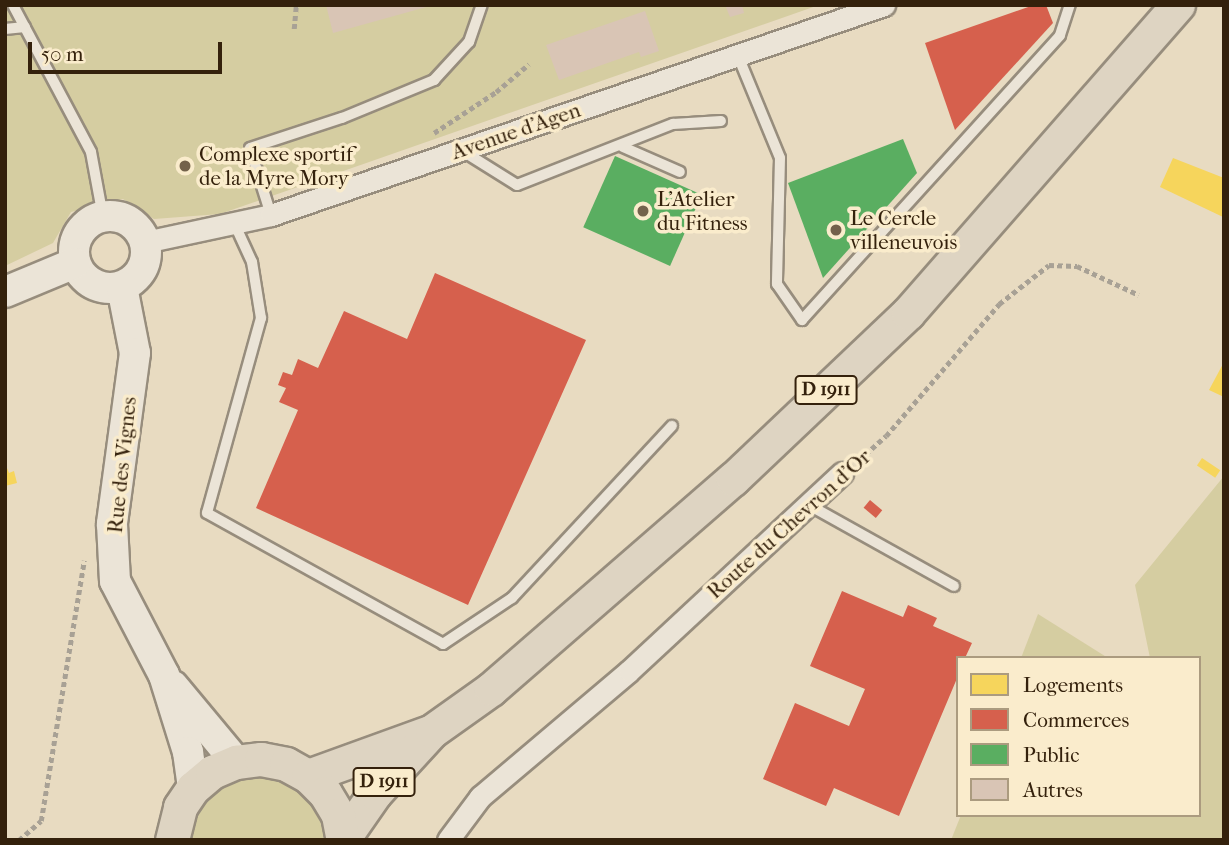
<!DOCTYPE html>
<html>
<head>
<meta charset="utf-8">
<style>
	body { margin:0 }
	#map { position:relative; width:1229px; height:845px; overflow:hidden; background:#e8dbc1; font-family:"IM FELL French Canon",serif }
	div>[style] { position:absolute }
	.green>* { inset:0; background:#d5cda1 }
	.homes>* { inset:0; background:#f6d55c; transform-origin:0 0 }
	.shops>* { inset:0; background:#d6604d; transform-origin:0 0 }
	.public>* { inset:0; background:#5aae61; transform-origin:0 0 }
	.building>* { inset:0; background:#d9c5b5 }
	.path>* { height:4.5px; margin-top:-2.25px; transform-origin:0; background:repeating-linear-gradient(90deg,#a8a195 0 5px,transparent 0 8.5px) }
	.roads { filter:drop-shadow(2px 0 #978d7d) drop-shadow(-2px 0 #978d7d) drop-shadow(0 2px #978d7d) drop-shadow(0 -2px #978d7d) }
	.service>* { height:10px; margin:-5px; padding:0 5px; transform-origin:5px; border-radius:5px; background:#ebe4d7 }
	.minor>* { height:21px; margin:-10.5px; padding:0 10.5px; transform-origin:10.5px; border-radius:10.5px; background:#ebe4d7 }
	.secondary>* { height:30px; margin:-15px; padding:0 15px; transform-origin:15px; border-radius:15px; background:#ebe4d7 }
	.secondary>.ring { margin:-15px; padding:0; box-sizing:content-box; background:none; border:30px solid #ebe4d7; border-radius:50% }
	.primary>* { height:33px; margin:-16.5px; padding:0 16.5px; transform-origin:16.5px; border-radius:16.5px; background:#ded4c2 }
	.dots>* { width:19px; height:19px; translate:-50% -50%; box-sizing:border-box; border:4px solid #faeccc; border-radius:50% }
	span { translate:-50% -50%; white-space:nowrap; text-align:center; line-height:1.15; -webkit-text-stroke:7px #faeccc; paint-order:stroke }
	.shield-label span { padding:2px 5px; background:#faeccc; border:2px solid; border-radius:5px; -webkit-text-stroke-width:0 }
	.shield-label { font-size:19px; color:#34210c; font-weight:700 }
	.street-label { font-size:21px; color:#34210c }
	.poi-label { font-size:21px; color:#34210c }
	.left { translate:0 -50%; text-align:left }
	.frame { position:absolute; inset:0; border:7px solid #34210c; pointer-events:none }
	.legend { position:absolute; left:956px; top:656px; width:245px; height:161px; box-sizing:border-box; background:#faeccc; border:2px solid #ab9b7f; margin:0; padding:9px 12px; list-style:none; font-size:21px; color:#34210c }
	.legend li { display:flex; align-items:center; gap:14px; height:35px }
	.legend b { width:35px; border:2px solid #ab9b7f }
	.scale { position:absolute; left:28px; top:42px; width:194px; height:32px; box-sizing:border-box; border:4px solid #34210c; border-top:0; padding-left:9px; font-size:21px; line-height:24px; white-space:nowrap; color:#34210c; -webkit-text-stroke:5px #faeccc; paint-order:stroke }
</style>
</head>
<body>
<div id="map">
	<div class="green">
		<i style="clip-path:polygon(5px 5px,819px 5px,220px 214px,154px 219px,123px 199px,71px 212px,53px 243px,5px 266px)"></i>
		<i style="clip-path:polygon(1224px 476px,1224px 840px,951px 840px,961px 815px,1199px 815px,1199px 658px,1150px 658px,1135px 585px)"></i>
		<i style="clip-path:polygon(1038px 614px,1108px 658px,1021px 658px)"></i>
		<i style="clip-path:polygon(252px 777px,278px 779px,301px 792px,318px 812px,326px 840px,191px 840px,192px 826px,205px 802px,226px 785px)"></i>
	</div>
	<div class="homes">
		<i style="clip-path:polygon(1173px 158px,1224px 178px,1223px 217px,1160px 187px)"></i>
		<i style="clip-path:polygon(1224px 362px,1224px 397px,1209px 390px)"></i>
		<i style="left:1202px;top:458px;width:22px;height:9px;rotate:34deg"></i>
		<i style="clip-path:polygon(5px 463px,9px 473px,14px 471px,17px 483px,5px 486px)"></i>
	</div>
	<div class="shops">
		<i style="clip-path:polygon(1034px 5px,1046px 5px,1053px 23px,955px 130px,925px 43px)"></i>
		<i style="clip-path:polygon(435px 273px,586px 340px,468px 605px,256px 508px,298px 410px,279px 402px,286px 388px,278px 385px,283px 372px,292px 375px,298px 359px,318px 368px,344px 311px,407px 339px)"></i>
		<i style="left:870px;top:500px;width:16px;height:10px;rotate:40deg"></i>
		<i style="clip-path:polygon(842px 591px,903px 617px,908px 605px,937px 618px,933px 626px,972px 643px,965px 658px,958px 658px,958px 676px,899px 816px,834px 788px,826px 806px,763px 779px,795px 703px,849px 726px,865px 689px,810px 666px)"></i>
	</div>
	<div class="public">
		<i style="clip-path:polygon(903px 139px,917px 173px,823px 278px,788px 183px)"></i>
		<i style="left:615px;top:156px;width:95px;height:78px;rotate:24deg"></i>
	</div>
	<div class="building">
		<i style="clip-path:polygon(326px 5px,430px 5px,430px 6px,333px 33px)"></i>
		<i style="clip-path:polygon(725px 5px,742px 5px,744px 13px,730px 17px)"></i>
		<i style="clip-path:polygon(645px 11px,659px 51px,641px 57px,639px 52px,559px 80px,546px 45px)"></i>
	</div>
	<div class="path">
		<i style="left:294px;top:29px;width:24px;rotate:-85deg"></i>
		<i style="left:434px;top:133px;width:74px;rotate:-33.5deg"></i>
		<i style="left:496px;top:92px;width:43px;rotate:-40.3deg"></i>
		<i style="left:859px;top:460px;width:36px;rotate:-42deg"></i>
		<i style="left:886px;top:436px;width:174px;rotate:-49.4deg"></i>
		<i style="left:999px;top:304px;width:63px;rotate:-38deg"></i>
		<i style="left:1049px;top:265px;width:28px;rotate:2deg"></i>
		<i style="left:1077px;top:266px;width:68px;rotate:25.1deg"></i>
		<i style="left:19px;top:840px;width:29px;rotate:-41deg"></i>
		<i style="left:41px;top:821px;width:264px;rotate:-80.6deg"></i>
	</div>
	<div class="roads">
		<div class="service">
			<i style="left:13px;top:5px;width:166px;rotate:62deg"></i>
			<i style="left:91px;top:152px;width:66px;rotate:79.5deg"></i>
			<i style="left:5px;top:29px;width:20px;rotate:-6deg"></i>
			<i style="left:738px;top:56px;width:110px;rotate:67.6deg"></i>
			<i style="left:780px;top:158px;width:126px;rotate:91.4deg"></i>
			<i style="left:777px;top:284px;width:44px;rotate:55.2deg"></i>
			<i style="left:802px;top:320px;width:384px;rotate:-47.8deg"></i>
			<i style="left:1060px;top:35px;width:32px;rotate:-72deg"></i>
			<i style="left:623px;top:147px;width:62px;rotate:23.7deg"></i>
			<i style="left:461px;top:150px;width:66px;rotate:32deg"></i>
			<i style="left:517px;top:185px;width:168px;rotate:-21.4deg"></i>
			<i style="left:673px;top:124px;width:48px;rotate:-3.6deg"></i>
			<i style="left:271px;top:215px;width:70px;rotate:-107.4deg"></i>
			<i style="left:250px;top:148px;width:97px;rotate:-18.1deg"></i>
			<i style="left:342px;top:118px;width:100px;rotate:-22.4deg"></i>
			<i style="left:434px;top:80px;width:52px;rotate:-47.4deg"></i>
			<i style="left:469px;top:42px;width:39px;rotate:-71deg"></i>
			<i style="left:235px;top:225px;width:41px;rotate:65.3deg"></i>
			<i style="left:252px;top:262px;width:57px;rotate:80.9deg"></i>
			<i style="left:261px;top:318px;width:202px;rotate:105.5deg"></i>
			<i style="left:207px;top:513px;width:270px;rotate:29deg"></i>
			<i style="left:443px;top:644px;width:83px;rotate:-33.7deg"></i>
			<i style="left:512px;top:598px;width:235px;rotate:-47.1deg"></i>
			<i style="left:809px;top:505px;width:166px;rotate:29.2deg"></i>
		</div>
		<div class="minor">
			<i style="left:145px;top:242px;width:129px;rotate:-12.1deg"></i>
			<i style="left:271px;top:215px;width:648px;rotate:-18.91deg"></i>
			<i style="left:448px;top:840px;width:54px;rotate:-53.3deg"></i>
			<i style="left:480px;top:797px;width:195px;rotate:-40.2deg"></i>
			<i style="left:629px;top:671px;width:291px;rotate:-42.9deg"></i>
		</div>
		<div class="secondary">
			<i class="ring" style="left:74px;top:216px;width:42px;height:42px"></i>
			<i style="left:122px;top:287px;width:67px;rotate:78.9deg"></i>
			<i style="left:135px;top:353px;width:173px;rotate:97.7deg"></i>
			<i style="left:112px;top:524px;width:57px;rotate:87deg"></i>
			<i style="left:115px;top:581px;width:106px;rotate:62.5deg"></i>
			<i style="left:164px;top:675px;width:81px;rotate:72.7deg"></i>
			<i style="left:188px;top:752px;width:36px;rotate:82deg"></i>
			<i style="left:5px;top:292px;width:76px;rotate:-22.5deg"></i>
			<i style="left:173px;top:686px;width:99px;rotate:50.3deg"></i>
		</div>
		<div class="primary">
			<i style="left:308px;top:776px;width:127px;rotate:-19.9deg"></i>
			<i style="left:343px;top:839px;width:56px;rotate:-55.2deg"></i>
			<i style="left:375px;top:793px;width:84px;rotate:-47.4deg"></i>
			<i style="left:432px;top:731px;width:72px;rotate:-35.4deg"></i>
			<i style="left:491px;top:689px;width:320px;rotate:-41deg"></i>
			<i style="left:733px;top:479px;width:241px;rotate:-43.5deg"></i>
			<i style="left:908px;top:313px;width:410px;rotate:-48.8deg"></i>
			<i style="left:172px;top:840px;width:34px;rotate:-76deg"></i>
			<i style="left:180px;top:807px;width:23px;rotate:-56deg"></i>
			<i style="left:193px;top:788px;width:25px;rotate:-40deg"></i>
			<i style="left:212px;top:772px;width:26px;rotate:-23deg"></i>
			<i style="left:236px;top:762px;width:25px;rotate:-7deg"></i>
			<i style="left:261px;top:759px;width:25px;rotate:11deg"></i>
			<i style="left:286px;top:764px;width:25px;rotate:29deg"></i>
			<i style="left:308px;top:776px;width:24px;rotate:45deg"></i>
			<i style="left:325px;top:793px;width:26px;rotate:59deg"></i>
			<i style="left:338px;top:815px;width:25px;rotate:79deg"></i>
		</div>
	</div>
	<div class="dots">
		<i style="left:185px;top:166px;background:#73624b"></i>
		<i style="left:643px;top:211px;background:#73624b"></i>
		<i style="left:836px;top:230px;background:#73624b"></i>
	</div>
	<div class="shield-label">
		<span style="left:826px;top:390px">D 1911</span>
		<span style="left:384px;top:782px">D 1911</span>
	</div>
	<div class="street-label">
		<span style="left:516px;top:131px;rotate:-19deg">Avenue d'Agen</span>
		<span style="left:122px;top:465px;rotate:-84deg">Rue des Vignes</span>
		<span style="left:789px;top:524px;rotate:-42deg">Route du Chevron d'Or</span>
	</div>
	<div class="poi-label">
		<span class="left" style="left:199px;top:166px">Complexe sportif<br>de la Myre Mory</span>
		<span class="left" style="left:657px;top:211px">L'Atelier<br>du Fitness</span>
		<span class="left" style="left:850px;top:230px">Le Cercle<br>villeneuvois</span>
	</div>
	<div class="frame"></div>
	<ul class="legend">
	<li><b style="height:19px;background:#f6d55c"></b>Logements</li>
	<li><b style="height:19px;background:#d6604d"></b>Commerces</li>
	<li><b style="height:19px;background:#5aae61"></b>Public</li>
	<li><b style="height:19px;background:#d9c5b5"></b>Autres</li>
	</ul>
	<div class="scale">50 m</div>
</div>
</body>
</html>
